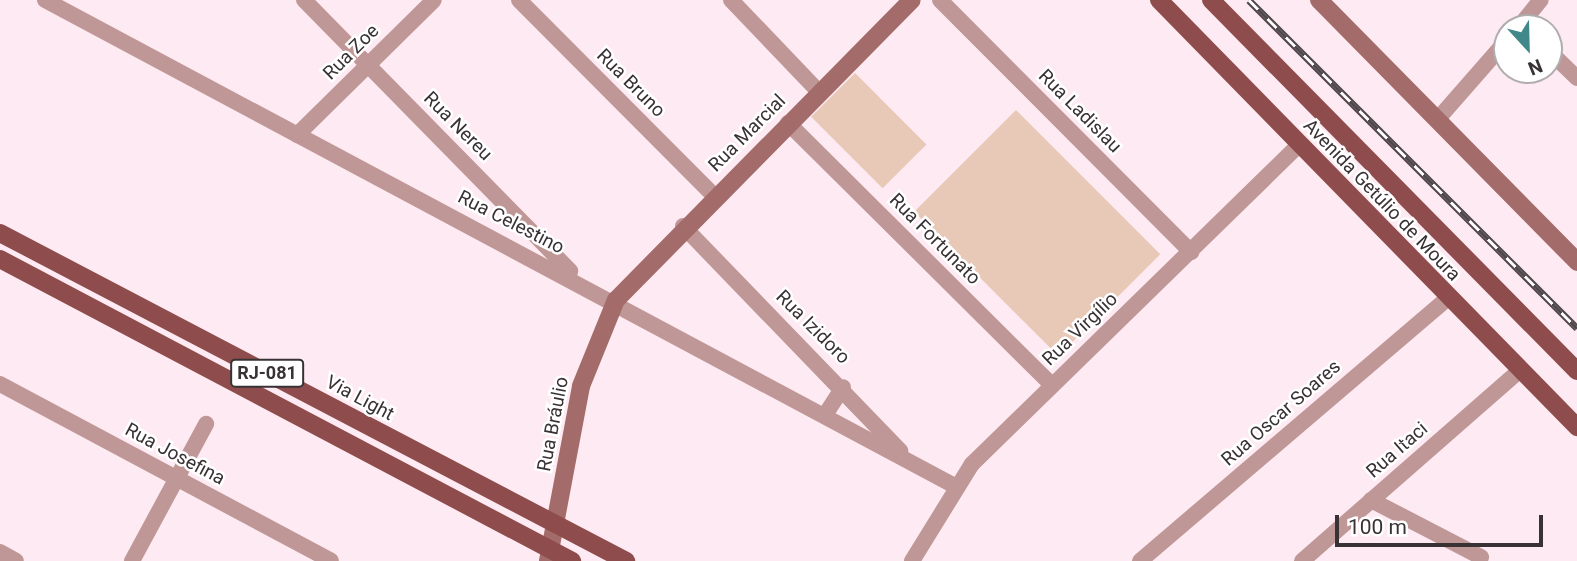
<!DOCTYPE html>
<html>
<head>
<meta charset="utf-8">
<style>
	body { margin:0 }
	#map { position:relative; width:1577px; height:561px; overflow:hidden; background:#feeaf2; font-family:Roboto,sans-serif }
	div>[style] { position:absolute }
	.green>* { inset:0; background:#e8c8b6; transform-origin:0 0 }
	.street>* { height:16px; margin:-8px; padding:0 8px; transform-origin:8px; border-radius:8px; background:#be9796 }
	.secondary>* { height:18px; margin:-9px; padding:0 9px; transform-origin:9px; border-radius:9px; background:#a36c6a }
	.primary>* { height:18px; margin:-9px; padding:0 9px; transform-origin:9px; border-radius:9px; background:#8e4c4c }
	.rail>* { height:7px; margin-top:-3.5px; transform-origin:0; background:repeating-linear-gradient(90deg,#fff 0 13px,#4e4649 0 26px); box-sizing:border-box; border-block:2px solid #4e4649 }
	span { translate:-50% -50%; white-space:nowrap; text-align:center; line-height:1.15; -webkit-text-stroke:5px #fff; paint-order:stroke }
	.shield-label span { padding:2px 5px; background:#fff; border:2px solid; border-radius:5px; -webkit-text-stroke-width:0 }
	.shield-label { font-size:18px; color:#393235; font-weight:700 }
	.street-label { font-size:19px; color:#393235 }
	.north { position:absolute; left:1493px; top:14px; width:70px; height:70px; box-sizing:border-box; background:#fff; border:2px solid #b0adae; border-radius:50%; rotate:158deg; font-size:19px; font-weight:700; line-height:28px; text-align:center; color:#393235 }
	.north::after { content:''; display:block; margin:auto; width:24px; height:32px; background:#40888a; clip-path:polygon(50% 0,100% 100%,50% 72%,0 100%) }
	.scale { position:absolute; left:1335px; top:515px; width:208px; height:32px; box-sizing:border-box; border:4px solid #393235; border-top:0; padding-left:9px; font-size:21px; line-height:24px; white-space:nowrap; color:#393235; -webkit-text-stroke:5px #fff; paint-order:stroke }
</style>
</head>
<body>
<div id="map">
	<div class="green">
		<i style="left:855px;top:73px;width:101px;height:62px;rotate:45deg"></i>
		<i style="left:1016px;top:110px;width:204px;height:144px;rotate:45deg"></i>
	</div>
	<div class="street">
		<i style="left:45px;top:0;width:1032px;rotate:28.11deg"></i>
		<i style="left:304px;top:0;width:380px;rotate:45.5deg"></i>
		<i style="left:519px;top:0;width:276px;rotate:45.1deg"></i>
		<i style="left:731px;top:0;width:127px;rotate:46.3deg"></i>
		<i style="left:940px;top:0;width:356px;rotate:45.1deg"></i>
		<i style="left:1518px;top:28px;width:36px;rotate:-51deg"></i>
		<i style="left:1549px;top:51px;width:39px;rotate:44deg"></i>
		<i style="left:1437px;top:120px;width:106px;rotate:-48.8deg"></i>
		<i style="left:788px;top:123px;width:372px;rotate:44.8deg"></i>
		<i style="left:297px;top:135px;width:192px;rotate:-44.6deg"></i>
		<i style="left:683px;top:226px;width:313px;rotate:46deg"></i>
		<i style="left:0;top:384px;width:375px;rotate:28.1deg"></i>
		<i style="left:825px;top:415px;width:33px;rotate:-57deg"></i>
		<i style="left:1371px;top:500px;width:124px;rotate:27.4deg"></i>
		<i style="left:0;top:552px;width:18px;rotate:29deg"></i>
		<i style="left:132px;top:561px;width:156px;rotate:-61.6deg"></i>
		<i style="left:912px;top:561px;width:114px;rotate:-58.3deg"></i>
		<i style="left:972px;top:464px;width:457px;rotate:-44.3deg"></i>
		<i style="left:1140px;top:561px;width:406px;rotate:-40.5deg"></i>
		<i style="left:1302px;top:561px;width:290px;rotate:-41.2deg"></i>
	</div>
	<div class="secondary">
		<i style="left:1319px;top:0;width:368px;rotate:45.4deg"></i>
		<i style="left:548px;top:561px;width:178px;rotate:-79.3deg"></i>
		<i style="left:581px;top:386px;width:93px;rotate:-67.9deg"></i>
		<i style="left:616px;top:300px;width:421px;rotate:-45.4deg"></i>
	</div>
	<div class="primary">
		<i style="left:1159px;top:0;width:598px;rotate:45.61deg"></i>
		<i style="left:1211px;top:0;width:521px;rotate:45.39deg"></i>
		<i style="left:0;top:233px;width:707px;rotate:27.65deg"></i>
		<i style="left:0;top:259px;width:647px;rotate:27.83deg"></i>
	</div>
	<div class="rail">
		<i style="left:1249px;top:0;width:464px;rotate:45deg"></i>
	</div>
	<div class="shield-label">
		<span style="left:267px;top:373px">RJ-081</span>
	</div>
	<div class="street-label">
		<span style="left:351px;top:52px;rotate:-45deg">Rua Zoe</span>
		<span style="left:631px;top:83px;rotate:45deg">Rua Bruno</span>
		<span style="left:1080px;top:111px;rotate:45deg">Rua Ladislau</span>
		<span style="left:458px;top:126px;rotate:45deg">Rua Nereu</span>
		<span style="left:747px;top:133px;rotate:-45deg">Rua Marcial</span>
		<span style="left:1382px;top:200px;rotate:46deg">Avenida Getúlio de Moura</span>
		<span style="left:511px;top:222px;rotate:27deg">Rua Celestino</span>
		<span style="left:935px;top:239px;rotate:45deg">Rua Fortunato</span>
		<span style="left:813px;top:327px;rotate:45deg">Rua Izidoro</span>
		<span style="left:1080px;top:329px;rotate:-44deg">Rua Virgílio</span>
		<span style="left:360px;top:398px;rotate:28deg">Via Light</span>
		<span style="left:1281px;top:413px;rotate:-41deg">Rua Oscar Soares</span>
		<span style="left:553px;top:424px;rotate:-79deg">Rua Bráulio</span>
		<span style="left:1397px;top:450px;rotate:-41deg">Rua Itaci</span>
		<span style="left:175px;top:454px;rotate:28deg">Rua Josefina</span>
	</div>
	<div class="north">N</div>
	<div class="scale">100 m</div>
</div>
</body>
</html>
